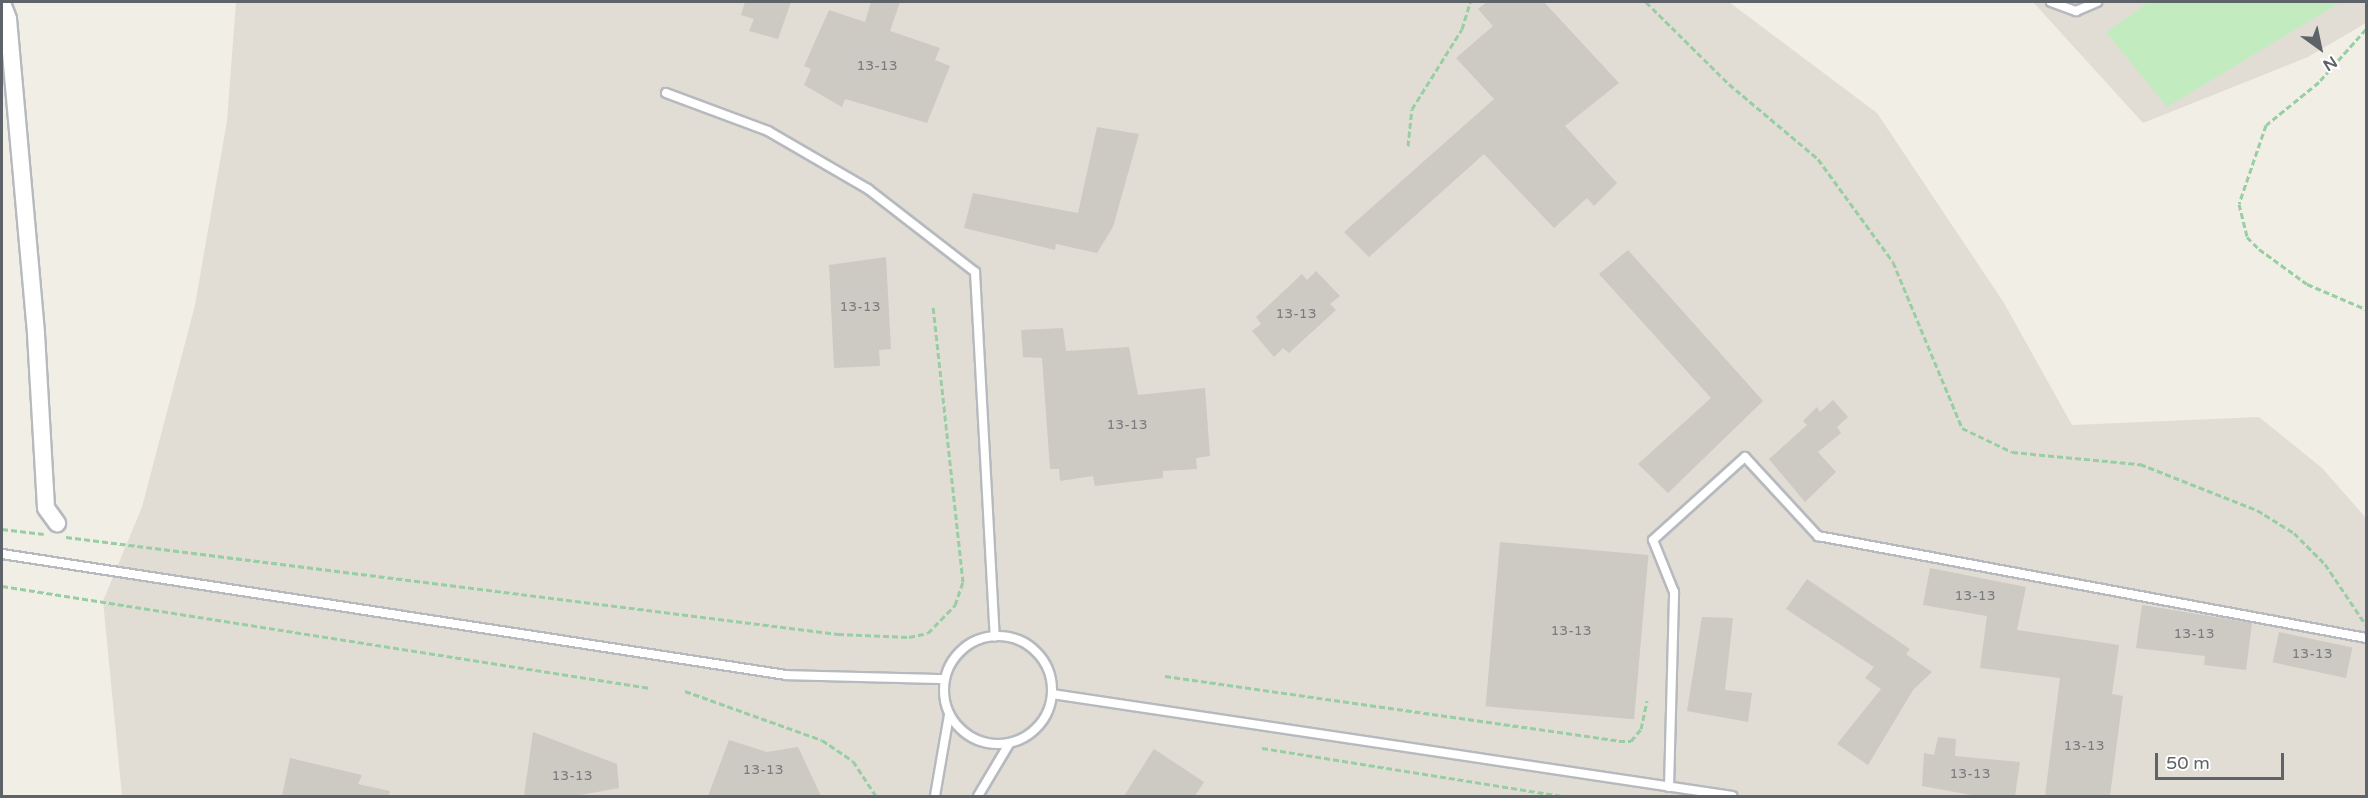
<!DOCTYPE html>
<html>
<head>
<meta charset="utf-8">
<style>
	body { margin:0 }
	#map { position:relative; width:2368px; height:798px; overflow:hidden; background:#f1eee6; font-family:"Varela Round",sans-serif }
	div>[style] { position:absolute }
	.education>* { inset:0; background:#e1ddd5 }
	.green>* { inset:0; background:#c3ebc0 }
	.building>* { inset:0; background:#cdc9c3; transform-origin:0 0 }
	.path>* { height:3px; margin-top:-1.5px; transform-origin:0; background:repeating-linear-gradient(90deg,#98cea3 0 6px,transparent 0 9px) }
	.roads { filter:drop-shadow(2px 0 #b6babe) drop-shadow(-2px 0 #b6babe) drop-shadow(0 2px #b6babe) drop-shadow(0 -2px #b6babe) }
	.service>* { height:8px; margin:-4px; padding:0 4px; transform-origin:4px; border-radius:4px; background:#fff }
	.service>.ring { margin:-4px; padding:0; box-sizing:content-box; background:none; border:8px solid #fff; border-radius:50% }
	.minor>* { height:16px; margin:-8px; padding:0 8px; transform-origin:8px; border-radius:8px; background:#fff }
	span { translate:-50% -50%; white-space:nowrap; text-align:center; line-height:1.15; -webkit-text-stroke:4.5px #fff; paint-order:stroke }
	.number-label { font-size:14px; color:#797c7f }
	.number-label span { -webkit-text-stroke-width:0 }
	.frame { position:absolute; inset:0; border:3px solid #5d6368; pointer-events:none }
	.north { position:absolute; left:2290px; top:18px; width:60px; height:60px; -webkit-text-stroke:4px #fff; paint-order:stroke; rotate:147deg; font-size:16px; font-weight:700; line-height:24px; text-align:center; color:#5d6368 }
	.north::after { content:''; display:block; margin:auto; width:21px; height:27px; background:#5d6368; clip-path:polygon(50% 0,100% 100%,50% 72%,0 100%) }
	.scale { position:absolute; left:2155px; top:753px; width:129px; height:27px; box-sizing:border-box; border:3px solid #5d6368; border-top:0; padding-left:8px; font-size:18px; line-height:21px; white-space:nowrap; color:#5d6368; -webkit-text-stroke:4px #fff; paint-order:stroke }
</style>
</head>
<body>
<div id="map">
	<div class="education">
		<i style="clip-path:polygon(236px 2px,1729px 2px,1877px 113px,2004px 303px,2072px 425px,2259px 417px,2322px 468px,2366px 518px,2366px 796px,122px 796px,103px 601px,142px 507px,195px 305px,227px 121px)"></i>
		<i style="clip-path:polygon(2033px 2px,2366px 2px,2366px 23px,2308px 57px,2143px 123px)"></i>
	</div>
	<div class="green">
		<i style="clip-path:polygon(2149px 2px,2341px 2px,2167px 107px,2106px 32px)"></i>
	</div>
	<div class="building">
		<i style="clip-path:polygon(745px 2px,791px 2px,778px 39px,749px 31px,754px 19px,741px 15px)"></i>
		<i style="clip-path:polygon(871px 2px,900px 2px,890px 31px,940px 48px,935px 60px,950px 66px,927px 123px,845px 99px,842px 107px,804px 85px,811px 69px,804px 66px,829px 10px,865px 22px)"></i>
		<i style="clip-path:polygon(1487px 2px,1544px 2px,1619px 83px,1565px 126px,1617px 183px,1594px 206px,1587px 198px,1554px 228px,1484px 154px,1369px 257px,1344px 232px,1494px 99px,1456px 58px,1493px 26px,1478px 9px)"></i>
		<i style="clip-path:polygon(1097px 127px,1139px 134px,1113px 227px,1097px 253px,1056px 244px,1055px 250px,964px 228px,973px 193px,1078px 213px)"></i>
		<i style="clip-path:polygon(1628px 250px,1763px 401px,1668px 493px,1638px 464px,1711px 398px,1599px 274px)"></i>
		<i style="clip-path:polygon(886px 257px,891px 349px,879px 350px,880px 366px,834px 368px,829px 265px)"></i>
		<i style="clip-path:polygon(1316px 271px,1340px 296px,1330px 304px,1336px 310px,1289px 353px,1283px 348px,1274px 357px,1252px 331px,1261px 324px,1256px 317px,1302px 274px,1307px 280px)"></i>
		<i style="clip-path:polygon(1063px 328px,1066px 351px,1129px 347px,1138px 395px,1205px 388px,1210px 456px,1196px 458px,1197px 469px,1163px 471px,1163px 478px,1095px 486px,1093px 476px,1060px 481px,1059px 469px,1050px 469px,1042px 358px,1023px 357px,1021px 330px)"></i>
		<i style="clip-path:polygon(1833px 400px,1848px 417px,1837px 427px,1841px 433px,1818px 452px,1836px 472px,1805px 502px,1769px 459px,1807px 425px,1803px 421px,1817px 407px,1820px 412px)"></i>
		<i style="left:1500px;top:542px;width:149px;height:165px;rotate:5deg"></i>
		<i style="clip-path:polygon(1930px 568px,2026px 587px,2017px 630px,2119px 645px,2112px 694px,2123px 696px,2110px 796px,2045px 796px,2060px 678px,1980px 668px,1987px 616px,1923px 605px)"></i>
		<i style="clip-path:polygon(1807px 579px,1910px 649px,1906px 654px,1932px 672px,1913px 690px,1868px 765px,1837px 744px,1881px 689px,1865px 678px,1874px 667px,1786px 609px)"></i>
		<i style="clip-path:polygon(2142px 605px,2252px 623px,2246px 670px,2204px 665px,2205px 656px,2136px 648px)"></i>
		<i style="clip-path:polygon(1702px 617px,1733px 618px,1725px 690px,1752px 693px,1748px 722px,1687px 711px)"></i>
		<i style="left:2279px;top:632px;width:75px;height:31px;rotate:12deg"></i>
		<i style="clip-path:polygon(533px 732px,617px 764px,619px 788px,575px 796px,524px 796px)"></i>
		<i style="clip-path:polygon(1938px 737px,1956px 739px,1955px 756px,2020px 762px,2015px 796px,1977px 796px,1922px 786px,1924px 753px,1934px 755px)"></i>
		<i style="clip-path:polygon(729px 740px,767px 752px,798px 747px,821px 796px,708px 796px)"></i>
		<i style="clip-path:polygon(1154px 749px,1204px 782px,1195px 796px,1124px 796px)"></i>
		<i style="clip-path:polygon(290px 758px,362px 775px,358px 784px,390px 791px,389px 796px,282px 796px)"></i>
	</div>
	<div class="path">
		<i style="left:1646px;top:2px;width:117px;rotate:44.7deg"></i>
		<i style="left:1729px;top:84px;width:116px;rotate:40.1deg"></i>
		<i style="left:1818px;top:159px;width:127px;rotate:53.9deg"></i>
		<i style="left:1893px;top:262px;width:180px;rotate:67.4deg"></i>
		<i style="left:1962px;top:428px;width:55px;rotate:25.6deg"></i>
		<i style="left:2012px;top:452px;width:129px;rotate:5.4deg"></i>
		<i style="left:2140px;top:464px;width:126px;rotate:21.5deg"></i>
		<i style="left:2257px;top:510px;width:44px;rotate:31.9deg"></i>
		<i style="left:2294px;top:533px;width:44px;rotate:45deg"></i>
		<i style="left:2325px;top:564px;width:73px;rotate:56.1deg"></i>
		<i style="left:2366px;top:29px;width:71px;rotate:131.6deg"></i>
		<i style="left:2319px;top:82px;width:68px;rotate:140.9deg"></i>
		<i style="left:2266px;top:125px;width:83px;rotate:108.9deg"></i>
		<i style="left:2239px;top:204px;width:34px;rotate:76deg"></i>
		<i style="left:2247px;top:237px;width:17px;rotate:45deg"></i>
		<i style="left:2259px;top:249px;width:59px;rotate:36.1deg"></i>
		<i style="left:2307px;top:284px;width:64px;rotate:23deg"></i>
		<i style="left:1408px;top:146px;width:37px;rotate:-84deg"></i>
		<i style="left:1412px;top:109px;width:94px;rotate:-58deg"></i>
		<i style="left:1462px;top:29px;width:28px;rotate:-73deg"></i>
		<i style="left:2px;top:529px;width:42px;rotate:6.8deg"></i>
		<i style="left:66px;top:537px;width:778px;rotate:7.16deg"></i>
		<i style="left:838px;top:634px;width:71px;rotate:2.4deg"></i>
		<i style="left:909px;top:637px;width:19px;rotate:-12deg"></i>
		<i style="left:928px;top:633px;width:39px;rotate:-46deg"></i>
		<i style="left:955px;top:605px;width:24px;rotate:-71deg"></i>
		<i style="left:963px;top:582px;width:278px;rotate:-96.2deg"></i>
		<i style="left:2px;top:586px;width:656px;rotate:8.95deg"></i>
		<i style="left:1165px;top:676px;width:459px;rotate:8.1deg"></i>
		<i style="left:1619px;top:741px;width:12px"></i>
		<i style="left:1631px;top:741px;width:16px;rotate:-50deg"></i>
		<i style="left:1641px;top:729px;width:29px;rotate:-78deg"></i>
		<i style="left:685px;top:691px;width:145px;rotate:19.7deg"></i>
		<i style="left:822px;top:740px;width:37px;rotate:34deg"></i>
		<i style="left:853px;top:761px;width:42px;rotate:56.7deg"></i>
		<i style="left:1262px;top:748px;width:304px;rotate:9.1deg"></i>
	</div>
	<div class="roads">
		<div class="service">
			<i style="left:2051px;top:2px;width:27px;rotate:20deg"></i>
			<i style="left:2076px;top:11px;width:23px;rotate:-23deg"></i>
			<i style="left:666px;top:93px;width:109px;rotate:20.4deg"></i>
			<i style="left:768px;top:131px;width:116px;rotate:30.1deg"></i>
			<i style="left:868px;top:189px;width:135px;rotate:37.8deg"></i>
			<i style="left:975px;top:272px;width:365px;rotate:86.9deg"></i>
			<i style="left:2px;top:554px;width:793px;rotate:8.77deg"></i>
			<i style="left:786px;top:675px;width:158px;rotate:1.5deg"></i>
			<i class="ring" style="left:944px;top:636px;width:100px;height:100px"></i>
			<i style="left:1052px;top:694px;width:688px;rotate:8.53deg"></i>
			<i style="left:1669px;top:787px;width:195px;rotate:-88.5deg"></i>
			<i style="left:1674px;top:592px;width:56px;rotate:-112deg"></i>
			<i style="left:1653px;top:540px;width:124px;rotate:-42.1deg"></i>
			<i style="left:1745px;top:457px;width:108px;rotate:47.3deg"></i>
			<i style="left:1818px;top:536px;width:557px;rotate:10.54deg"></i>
			<i style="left:935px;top:796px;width:82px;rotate:-80.2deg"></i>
			<i style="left:978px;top:796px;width:61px;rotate:-59.2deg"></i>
		</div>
		<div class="minor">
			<i style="left:2px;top:3px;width:17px;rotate:69deg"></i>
			<i style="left:8px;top:19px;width:316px;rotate:84.9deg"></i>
			<i style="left:36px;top:334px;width:174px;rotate:86.7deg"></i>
			<i style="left:46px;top:508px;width:19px;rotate:54deg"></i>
		</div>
	</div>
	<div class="number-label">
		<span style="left:877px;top:66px">13-13</span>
		<span style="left:860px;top:307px">13-13</span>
		<span style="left:1296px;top:314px">13-13</span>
		<span style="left:1127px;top:425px">13-13</span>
		<span style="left:1975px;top:596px">13-13</span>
		<span style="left:1571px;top:631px">13-13</span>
		<span style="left:2194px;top:634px">13-13</span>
		<span style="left:2312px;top:654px">13-13</span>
		<span style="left:2084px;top:746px">13-13</span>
		<span style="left:763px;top:770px">13-13</span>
		<span style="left:1970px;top:774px">13-13</span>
		<span style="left:572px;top:776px">13-13</span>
	</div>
	<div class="frame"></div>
	<div class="north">N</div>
	<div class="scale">50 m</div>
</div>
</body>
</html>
